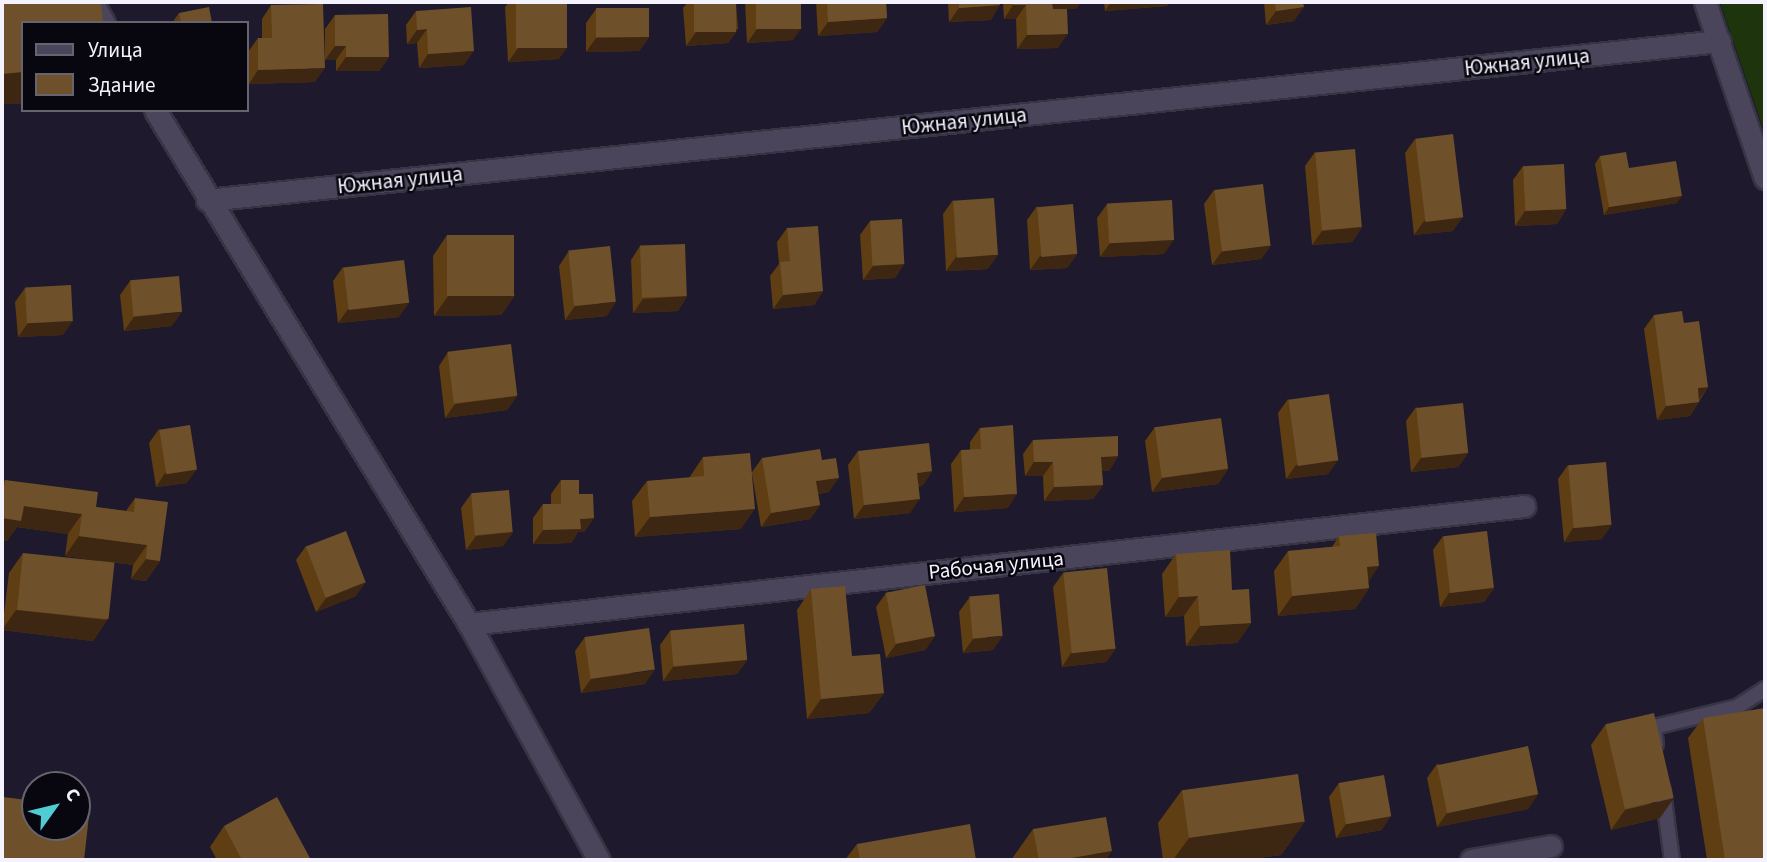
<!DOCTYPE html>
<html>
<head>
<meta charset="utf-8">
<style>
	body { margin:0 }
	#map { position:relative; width:1767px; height:862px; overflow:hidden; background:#1e192c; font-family:"Source Sans 3",sans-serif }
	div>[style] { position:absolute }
	.green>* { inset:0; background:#1e340c }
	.roads { filter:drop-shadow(2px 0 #373443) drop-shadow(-2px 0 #373443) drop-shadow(0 2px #373443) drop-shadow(0 -2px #373443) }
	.lane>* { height:14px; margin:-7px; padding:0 7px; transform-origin:7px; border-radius:7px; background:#4a455b }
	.street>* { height:21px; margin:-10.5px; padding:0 10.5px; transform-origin:10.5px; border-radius:10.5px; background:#4a455b }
	.wall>* { inset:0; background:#5e3e12 }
	.shaded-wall>* { inset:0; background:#3e2712; transform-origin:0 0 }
	.building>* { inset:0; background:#6e512b; transform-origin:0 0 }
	span { translate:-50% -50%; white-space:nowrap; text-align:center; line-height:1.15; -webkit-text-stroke:5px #08060e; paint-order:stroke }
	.street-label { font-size:21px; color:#f4f2fd }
	.frame { position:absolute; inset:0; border:4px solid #f4f2fd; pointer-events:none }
	.legend { position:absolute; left:21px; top:21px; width:228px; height:91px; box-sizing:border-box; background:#08060e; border:2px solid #66646e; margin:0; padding:9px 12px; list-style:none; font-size:21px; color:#f4f2fd }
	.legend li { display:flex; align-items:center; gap:14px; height:35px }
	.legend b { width:35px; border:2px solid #66646e }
	.north { position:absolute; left:21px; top:771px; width:70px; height:70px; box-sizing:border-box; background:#08060e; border:2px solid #66646e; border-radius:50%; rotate:56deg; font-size:19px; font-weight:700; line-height:28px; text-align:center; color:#f4f2fd }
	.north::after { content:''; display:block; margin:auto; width:24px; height:32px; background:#51ccd3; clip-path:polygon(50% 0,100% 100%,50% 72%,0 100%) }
</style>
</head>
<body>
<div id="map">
	<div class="green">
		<i style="clip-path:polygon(1720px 2px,1765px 2px,1765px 134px)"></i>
	</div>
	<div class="roads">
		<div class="lane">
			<i style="left:1656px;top:744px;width:17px;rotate:-97deg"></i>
			<i style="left:1654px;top:727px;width:85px;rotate:-13.5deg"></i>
			<i style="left:1737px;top:707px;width:33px;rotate:-33deg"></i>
			<i style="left:1663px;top:791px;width:70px;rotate:82.6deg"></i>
		</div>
		<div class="street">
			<i style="left:92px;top:2px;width:24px;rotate:60deg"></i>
			<i style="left:1705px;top:2px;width:186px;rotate:71.2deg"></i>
			<i style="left:155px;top:110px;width:602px;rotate:58.58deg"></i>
			<i style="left:469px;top:624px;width:269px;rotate:61.2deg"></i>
			<i style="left:207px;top:200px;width:1521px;rotate:-6deg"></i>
			<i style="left:469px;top:624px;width:1062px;rotate:-6.38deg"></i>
			<i style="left:1471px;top:860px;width:81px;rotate:-9.9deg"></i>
		</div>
	</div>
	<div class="wall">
		<i style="clip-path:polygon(509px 2px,567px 2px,559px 59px,508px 62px,505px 7px)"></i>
		<i style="clip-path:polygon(688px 2px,736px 2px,738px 29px,728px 43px,686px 46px,683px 8px)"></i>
		<i style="clip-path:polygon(745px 2px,801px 2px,793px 40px,747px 43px)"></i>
		<i style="clip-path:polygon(816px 2px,886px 2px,887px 18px,877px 32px,818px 36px)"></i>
		<i style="clip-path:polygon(948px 2px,1000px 2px,991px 20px,949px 22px)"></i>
		<i style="clip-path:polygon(1003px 2px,1081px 2px,1076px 9px,1067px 9px,1058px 48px,1017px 49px,1016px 19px,1004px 19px)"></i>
		<i style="clip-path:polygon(1104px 2px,1170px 2px,1167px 6px,1105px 11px)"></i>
		<i style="clip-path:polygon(1264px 2px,1303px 2px,1294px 21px,1266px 25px)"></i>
		<i style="clip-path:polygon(271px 5px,315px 82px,249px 84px,248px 52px,258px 38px,262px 38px,262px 19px)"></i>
		<i style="clip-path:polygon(596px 9px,649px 37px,639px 51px,586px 52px,586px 23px)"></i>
		<i style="clip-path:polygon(416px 11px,464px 65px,419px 68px,417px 43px,407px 44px,406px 25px)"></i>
		<i style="clip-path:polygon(179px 13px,212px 23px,175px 23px,174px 20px)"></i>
		<i style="clip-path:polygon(335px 15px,389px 57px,379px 71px,336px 71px,336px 60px,325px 60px,325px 29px)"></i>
		<i style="clip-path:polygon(1415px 139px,1453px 231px,1414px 235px,1405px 153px)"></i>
		<i style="clip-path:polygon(1315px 152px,1362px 227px,1352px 242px,1312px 245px,1305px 166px)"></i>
		<i style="clip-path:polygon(1600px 156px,1629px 168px,1677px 203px,1604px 215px,1595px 164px)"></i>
		<i style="clip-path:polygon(1523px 166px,1566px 209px,1557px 224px,1515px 226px,1513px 180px)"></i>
		<i style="clip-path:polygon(1214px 190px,1271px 245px,1261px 259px,1212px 265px,1204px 204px)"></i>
		<i style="clip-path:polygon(953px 200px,988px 269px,946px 271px,943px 214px)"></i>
		<i style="clip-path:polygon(1107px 204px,1164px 254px,1100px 257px,1097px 218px)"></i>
		<i style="clip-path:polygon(1037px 206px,1077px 254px,1067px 268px,1030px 270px,1027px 220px)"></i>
		<i style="clip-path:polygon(870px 221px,904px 264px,895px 278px,863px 280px,860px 235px)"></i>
		<i style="clip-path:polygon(787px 228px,823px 291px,814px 305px,773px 309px,770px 276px,779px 264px,777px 242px)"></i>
		<i style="clip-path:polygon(447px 235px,515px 295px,501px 315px,434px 316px,433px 256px)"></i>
		<i style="clip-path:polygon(640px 246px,687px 296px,678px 311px,633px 313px,631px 260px)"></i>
		<i style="clip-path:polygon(568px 252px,607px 316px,565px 320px,559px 266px)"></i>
		<i style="clip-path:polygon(343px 267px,399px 317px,338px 323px,333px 281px)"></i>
		<i style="clip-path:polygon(130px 281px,172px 326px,124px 331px,120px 295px)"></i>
		<i style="clip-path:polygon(25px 288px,63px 335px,18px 337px,15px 302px)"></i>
		<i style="clip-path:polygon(1654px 315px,1684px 323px,1708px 387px,1690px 416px,1657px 420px,1644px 329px)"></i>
		<i style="clip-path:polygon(448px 352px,517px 396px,507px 410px,445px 418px,439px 366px)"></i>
		<i style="clip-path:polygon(1288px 399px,1338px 460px,1328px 474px,1286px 479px,1278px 413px)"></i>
		<i style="clip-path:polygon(1416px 407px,1468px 453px,1458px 467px,1411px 472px,1406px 421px)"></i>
		<i style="clip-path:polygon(1155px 427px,1228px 469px,1218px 484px,1152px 492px,1145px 441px)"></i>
		<i style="clip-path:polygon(980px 428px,1008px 508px,954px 512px,951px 464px,961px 450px,970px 450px,970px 442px)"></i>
		<i style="clip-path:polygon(159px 429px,187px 483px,156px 487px,149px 443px)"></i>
		<i style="clip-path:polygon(1033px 440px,1118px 456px,1109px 471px,1102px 471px,1103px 485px,1093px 499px,1044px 501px,1043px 476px,1025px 476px,1023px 454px)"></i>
		<i style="clip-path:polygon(858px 451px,932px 471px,923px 485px,919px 486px,910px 513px,854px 519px,848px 465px)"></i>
		<i style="clip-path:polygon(703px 457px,752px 472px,762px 458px,822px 460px,829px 492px,818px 494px,820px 505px,810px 519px,761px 527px,752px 474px,741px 529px,635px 537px,632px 501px,647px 481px,689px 478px)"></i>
		<i style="clip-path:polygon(1568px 465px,1602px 539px,1564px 542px,1558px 479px)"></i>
		<i style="clip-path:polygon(5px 480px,96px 507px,126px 511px,135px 498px,160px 561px,146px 581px,131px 579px,133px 565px,65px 556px,68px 534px,17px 527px,7px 541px,2px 541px,2px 485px)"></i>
		<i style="clip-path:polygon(561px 480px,579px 494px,594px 518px,584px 532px,578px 532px,571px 543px,533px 544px,533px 518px,543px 504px,551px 504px,551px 494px)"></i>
		<i style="clip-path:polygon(471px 494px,513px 532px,503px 546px,466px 550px,461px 508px)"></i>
		<i style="clip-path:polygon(1339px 536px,1368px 582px,1369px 588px,1355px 609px,1278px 616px,1274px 571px,1288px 551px,1332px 547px)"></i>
		<i style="clip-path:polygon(1443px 536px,1494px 588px,1484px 602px,1440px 607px,1433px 550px)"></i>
		<i style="clip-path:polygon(306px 546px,356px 596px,316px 612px,296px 560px)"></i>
		<i style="clip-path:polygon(23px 553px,107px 620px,93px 641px,2px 630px,9px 573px)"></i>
		<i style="clip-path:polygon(1176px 554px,1232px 590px,1251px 623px,1237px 643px,1186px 646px,1184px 616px,1165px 617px,1162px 574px)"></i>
		<i style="clip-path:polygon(1063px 573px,1116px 648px,1106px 662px,1062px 667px,1053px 587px)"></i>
		<i style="clip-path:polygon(811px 589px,852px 656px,884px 693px,869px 713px,807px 719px,797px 610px)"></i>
		<i style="clip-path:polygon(886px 593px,935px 636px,925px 650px,886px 658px,876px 607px)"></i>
		<i style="clip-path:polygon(969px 598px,993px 650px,963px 653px,959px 612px)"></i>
		<i style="clip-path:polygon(670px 631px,747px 660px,737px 674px,663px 681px,660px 645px)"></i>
		<i style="clip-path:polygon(585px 637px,645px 684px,581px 693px,575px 651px)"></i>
		<i style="clip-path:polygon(1703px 718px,1765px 860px,1707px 860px,1688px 738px)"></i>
		<i style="clip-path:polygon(1605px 725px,1660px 818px,1611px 830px,1591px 745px)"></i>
		<i style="clip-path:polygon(1437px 764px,1538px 794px,1528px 809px,1437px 827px,1427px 778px)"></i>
		<i style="clip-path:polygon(1339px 783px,1382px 830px,1336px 838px,1329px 797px)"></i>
		<i style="clip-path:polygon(1182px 790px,1305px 821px,1281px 855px,1244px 860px,1163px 860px,1158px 823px)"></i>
		<i style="clip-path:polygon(224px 826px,311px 860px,217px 860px,210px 847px)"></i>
		<i style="clip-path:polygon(1033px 829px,1106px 860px,1011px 860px)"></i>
		<i style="clip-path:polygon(857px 844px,976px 860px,845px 860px)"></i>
	</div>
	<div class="shaded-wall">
		<i style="clip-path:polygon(1048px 2px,1081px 2px,1076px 9px,1042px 10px)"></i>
		<i style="clip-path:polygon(1111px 2px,1170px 2px,1167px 6px,1105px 11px)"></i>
		<i style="clip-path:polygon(1199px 2px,1214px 2px,1198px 4px)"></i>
		<i style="clip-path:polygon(1000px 5px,991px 20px,949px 22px,959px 8px)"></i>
		<i style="clip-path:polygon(1013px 5px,1026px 5px,1016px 19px,1004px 19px)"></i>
		<i style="clip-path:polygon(1304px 7px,1294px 21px,1266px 25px,1276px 11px)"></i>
		<i style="clip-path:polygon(887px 18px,877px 32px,818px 36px,828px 22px)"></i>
		<i style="clip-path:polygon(803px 26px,793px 40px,747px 43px,757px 29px)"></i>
		<i style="clip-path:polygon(427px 29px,417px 43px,407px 44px,417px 30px)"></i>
		<i style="clip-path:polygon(738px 29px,728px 43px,686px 46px,696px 32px)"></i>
		<i style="clip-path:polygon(1068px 34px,1058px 48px,1017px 49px,1027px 35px)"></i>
		<i style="clip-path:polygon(649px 37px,639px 51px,586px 52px,596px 38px)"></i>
		<i style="clip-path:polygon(569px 45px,559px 59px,508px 62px,518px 48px)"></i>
		<i style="clip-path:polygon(335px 46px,346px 46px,336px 60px,325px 60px)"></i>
		<i style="clip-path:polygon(474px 51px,464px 65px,419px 68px,428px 54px)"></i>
		<i style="clip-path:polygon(346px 57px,389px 57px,379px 71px,336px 71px)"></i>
		<i style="clip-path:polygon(325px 68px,315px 82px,249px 84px,258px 70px)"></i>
		<i style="left:23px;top:72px;width:32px;height:21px;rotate:90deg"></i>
		<i style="clip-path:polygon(1682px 196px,1677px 203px,1604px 215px,1609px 207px)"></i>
		<i style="clip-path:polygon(1566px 209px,1557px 224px,1515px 226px,1525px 211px)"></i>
		<i style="clip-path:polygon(1463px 217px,1453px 231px,1414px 235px,1424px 221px)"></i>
		<i style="clip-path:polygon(1362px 227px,1352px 242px,1312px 245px,1322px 231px)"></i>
		<i style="clip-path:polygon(1174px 240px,1164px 254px,1100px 257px,1110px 243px)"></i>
		<i style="clip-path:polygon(1271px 245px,1261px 259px,1212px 265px,1222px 251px)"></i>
		<i style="clip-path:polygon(1077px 254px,1067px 268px,1030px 270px,1040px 256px)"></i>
		<i style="clip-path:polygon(998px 255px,988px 269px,946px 271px,956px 257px)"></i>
		<i style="clip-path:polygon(904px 264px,895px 278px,863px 280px,873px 266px)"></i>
		<i style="clip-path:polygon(823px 291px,814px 305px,773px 309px,783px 295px)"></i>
		<i style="clip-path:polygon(515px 295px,501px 315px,434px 316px,448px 296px)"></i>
		<i style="clip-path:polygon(687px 296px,678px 311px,633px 313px,643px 299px)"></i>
		<i style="clip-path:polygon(616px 302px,607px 316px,565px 320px,575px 306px)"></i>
		<i style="clip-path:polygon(409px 303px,399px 317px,338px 323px,348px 309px)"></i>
		<i style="clip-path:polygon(182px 312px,172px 326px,124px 331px,134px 317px)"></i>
		<i style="clip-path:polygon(73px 321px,63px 335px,18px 337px,28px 323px)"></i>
		<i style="clip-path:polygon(1708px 387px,1698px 401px,1698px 388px)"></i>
		<i style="clip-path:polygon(517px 396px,507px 410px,445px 418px,455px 404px)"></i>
		<i style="clip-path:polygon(1699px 402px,1690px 416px,1657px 420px,1666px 406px)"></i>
		<i style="clip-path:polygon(1468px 453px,1458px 467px,1411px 472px,1421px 458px)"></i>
		<i style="clip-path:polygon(1118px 456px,1109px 471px,1092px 471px,1101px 457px)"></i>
		<i style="clip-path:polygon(1338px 460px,1328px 474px,1286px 479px,1296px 465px)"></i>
		<i style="clip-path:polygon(1034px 462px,1053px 462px,1043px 476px,1025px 476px)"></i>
		<i style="clip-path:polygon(197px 469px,187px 483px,156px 487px,165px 473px)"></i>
		<i style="clip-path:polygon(1228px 469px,1218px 484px,1152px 492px,1162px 478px)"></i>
		<i style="clip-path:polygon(932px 471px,923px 485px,907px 487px,917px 473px)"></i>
		<i style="clip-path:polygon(839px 478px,829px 492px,806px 496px,816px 481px)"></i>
		<i style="clip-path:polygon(1103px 485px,1093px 499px,1044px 501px,1054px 487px)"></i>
		<i style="clip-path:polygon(1017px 494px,1008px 508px,954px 512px,964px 497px)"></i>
		<i style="clip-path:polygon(920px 499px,910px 513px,854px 519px,864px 505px)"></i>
		<i style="clip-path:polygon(820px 505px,810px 519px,761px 527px,771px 513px)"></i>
		<i style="clip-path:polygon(24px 506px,82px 514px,68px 534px,17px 527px,7px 541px,2px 541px,2px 518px)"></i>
		<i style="clip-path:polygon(755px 509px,741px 529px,635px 537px,650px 517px)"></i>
		<i style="clip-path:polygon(594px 518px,584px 532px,578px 532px,571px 543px,533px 544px,543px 530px,580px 519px)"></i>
		<i style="clip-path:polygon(1612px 525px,1602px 539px,1564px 542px,1573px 528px)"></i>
		<i style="clip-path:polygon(513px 532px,503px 546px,466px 550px,476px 536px)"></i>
		<i style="clip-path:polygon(79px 536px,147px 545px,133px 565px,65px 556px)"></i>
		<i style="clip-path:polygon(146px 559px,160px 561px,146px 581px,131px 579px)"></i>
		<i style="clip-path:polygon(1379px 566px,1365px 587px,1367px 567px)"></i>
		<i style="clip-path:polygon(366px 582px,356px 596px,316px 612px,326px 598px)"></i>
		<i style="clip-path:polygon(1369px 588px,1355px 609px,1278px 616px,1292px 596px)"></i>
		<i style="clip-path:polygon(1494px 588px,1484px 602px,1440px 607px,1449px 593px)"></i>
		<i style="clip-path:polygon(1198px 596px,1184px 616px,1165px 617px,1179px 597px)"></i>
		<i style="clip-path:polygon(16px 610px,107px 620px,93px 641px,2px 630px)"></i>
		<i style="clip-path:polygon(1251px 623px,1237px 643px,1186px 646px,1200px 626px)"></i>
		<i style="clip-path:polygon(935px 636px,925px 650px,886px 658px,896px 644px)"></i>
		<i style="clip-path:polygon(1003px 636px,993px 650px,963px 653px,973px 639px)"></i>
		<i style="clip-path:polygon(1116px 648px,1106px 662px,1062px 667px,1071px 653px)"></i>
		<i style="clip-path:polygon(747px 660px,737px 674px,663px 681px,673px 667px)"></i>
		<i style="clip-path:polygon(655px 670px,645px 684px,581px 693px,591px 679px)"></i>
		<i style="clip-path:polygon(884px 693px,869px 713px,807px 719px,821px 699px)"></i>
		<i style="clip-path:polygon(1538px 794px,1528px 809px,1437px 827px,1447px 813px)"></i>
		<i style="clip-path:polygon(1674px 798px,1660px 818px,1611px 830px,1625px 810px)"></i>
		<i style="clip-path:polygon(1391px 816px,1382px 830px,1336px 838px,1346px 824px)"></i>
		<i style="clip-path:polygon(1305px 821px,1281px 855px,1244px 860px,1173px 860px,1189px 838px)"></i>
		<i style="clip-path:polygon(1112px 851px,1106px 860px,1059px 860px)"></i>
	</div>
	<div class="building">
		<i style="clip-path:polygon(2px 2px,101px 2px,103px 23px,23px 23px,23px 72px,2px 74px)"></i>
		<i style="left:516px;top:2px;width:51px;height:46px"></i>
		<i style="left:694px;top:2px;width:42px;height:30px"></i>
		<i style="left:756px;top:2px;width:45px;height:27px"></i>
		<i style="clip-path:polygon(827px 2px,886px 2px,887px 18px,828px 22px)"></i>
		<i style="clip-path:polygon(959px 2px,1000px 2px,1000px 5px,959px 8px)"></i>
		<i style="clip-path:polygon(1013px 2px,1052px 2px,1053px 9px,1067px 9px,1068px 34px,1027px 35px,1026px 5px,1013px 5px)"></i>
		<i style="clip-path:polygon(1275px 2px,1303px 2px,1304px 7px,1276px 11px)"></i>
		<i style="clip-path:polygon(323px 4px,325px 68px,258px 70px,258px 38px,272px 38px,271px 5px)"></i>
		<i style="clip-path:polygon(209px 7px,212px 23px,176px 23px,181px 22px,179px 13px)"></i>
		<i style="clip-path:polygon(471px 7px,474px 51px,428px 54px,427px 29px,417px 30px,416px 11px)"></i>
		<i style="left:649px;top:8px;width:29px;height:53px;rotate:90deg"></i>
		<i style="clip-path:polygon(388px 14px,389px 57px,346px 57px,346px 46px,335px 46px,335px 15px)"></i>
		<i style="left:1453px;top:134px;width:84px;height:38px;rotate:83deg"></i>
		<i style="left:1355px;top:149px;width:78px;height:40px;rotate:85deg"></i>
		<i style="clip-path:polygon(1626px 152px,1629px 168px,1676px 161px,1682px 196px,1609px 207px,1600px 156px)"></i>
		<i style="left:1564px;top:164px;width:45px;height:41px;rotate:87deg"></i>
		<i style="left:1263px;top:184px;width:62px;height:49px;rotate:83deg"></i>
		<i style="left:994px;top:198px;width:57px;height:41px;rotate:86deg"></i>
		<i style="left:1172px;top:200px;width:40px;height:65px;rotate:87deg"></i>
		<i style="left:1073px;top:204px;width:50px;height:36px;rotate:85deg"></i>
		<i style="left:902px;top:219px;width:45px;height:32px;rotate:87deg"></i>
		<i style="clip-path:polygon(818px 226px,823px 291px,783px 295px,780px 262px,790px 261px,787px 228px)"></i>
		<i style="left:447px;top:235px;width:67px;height:61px"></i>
		<i style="left:685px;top:244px;width:52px;height:45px;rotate:88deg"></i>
		<i style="left:610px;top:246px;width:56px;height:42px;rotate:84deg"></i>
		<i style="left:404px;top:260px;width:43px;height:61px;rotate:83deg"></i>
		<i style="left:179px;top:276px;width:36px;height:49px;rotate:85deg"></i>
		<i style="left:71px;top:285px;width:36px;height:46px;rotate:87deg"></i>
		<i style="clip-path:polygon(1682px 311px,1684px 323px,1699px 321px,1708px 387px,1698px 388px,1699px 402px,1666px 406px,1654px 315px)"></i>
		<i style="left:511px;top:344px;width:52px;height:64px;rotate:83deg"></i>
		<i style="left:1329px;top:394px;width:67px;height:41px;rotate:82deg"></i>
		<i style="left:1463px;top:403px;width:50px;height:47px;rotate:84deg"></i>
		<i style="left:1221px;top:418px;width:51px;height:67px;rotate:82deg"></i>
		<i style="left:190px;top:425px;width:45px;height:31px;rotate:81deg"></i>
		<i style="clip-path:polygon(1013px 425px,1017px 494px,964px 497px,961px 450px,981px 449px,980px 428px)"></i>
		<i style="clip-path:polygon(1118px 436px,1118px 456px,1101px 457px,1103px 485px,1054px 487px,1053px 462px,1034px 462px,1033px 440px)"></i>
		<i style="clip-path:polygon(929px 443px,932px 471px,917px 473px,920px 499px,864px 505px,858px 451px)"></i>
		<i style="clip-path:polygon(820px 449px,822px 460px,836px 458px,839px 478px,816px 481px,820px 505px,771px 513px,762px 458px)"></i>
		<i style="clip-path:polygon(750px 453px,755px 509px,650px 517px,647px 481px,704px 476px,703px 457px)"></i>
		<i style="left:1606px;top:462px;width:63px;height:38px;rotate:85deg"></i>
		<i style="clip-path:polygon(5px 480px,98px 492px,96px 507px,134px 512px,135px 498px,168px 502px,160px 561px,146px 559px,147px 545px,79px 536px,82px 514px,24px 506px,21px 521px,2px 518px,2px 504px)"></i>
		<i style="clip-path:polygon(561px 480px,579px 480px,579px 494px,593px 494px,594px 518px,580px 519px,581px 529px,543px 530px,543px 504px,561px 504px)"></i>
		<i style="left:509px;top:490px;width:42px;height:38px;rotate:85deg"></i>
		<i style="left:346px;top:531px;width:55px;height:43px;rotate:69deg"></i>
		<i style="left:1487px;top:531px;width:57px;height:44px;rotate:83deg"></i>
		<i style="clip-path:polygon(1376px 533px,1379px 566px,1367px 567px,1369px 588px,1292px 596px,1288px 551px,1340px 546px,1339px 536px)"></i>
		<i style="clip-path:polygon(1230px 550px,1232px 590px,1249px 589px,1251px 623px,1200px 626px,1198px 596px,1179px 597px,1176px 554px)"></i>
		<i style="left:23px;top:553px;width:92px;height:57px;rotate:6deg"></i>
		<i style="left:1107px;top:568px;width:81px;height:44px;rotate:84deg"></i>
		<i style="left:925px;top:585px;width:52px;height:40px;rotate:79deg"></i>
		<i style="clip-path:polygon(845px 586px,852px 656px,880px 654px,884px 693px,821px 699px,811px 589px)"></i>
		<i style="left:999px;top:594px;width:42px;height:30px;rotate:85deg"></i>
		<i style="left:744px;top:624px;width:36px;height:74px;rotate:85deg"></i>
		<i style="left:649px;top:628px;width:42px;height:65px;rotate:82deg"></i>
		<i style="clip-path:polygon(1765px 708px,1765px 860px,1725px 860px,1703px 718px)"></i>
		<i style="left:1654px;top:713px;width:87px;height:50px;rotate:77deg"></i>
		<i style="left:1528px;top:746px;width:49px;height:93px;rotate:78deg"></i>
		<i style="left:1298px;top:774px;width:48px;height:117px;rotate:82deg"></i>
		<i style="left:1384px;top:775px;width:42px;height:46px;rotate:80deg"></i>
		<i style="clip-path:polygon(3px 797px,35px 801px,35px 827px,77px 827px,77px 805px,90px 807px,84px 860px,2px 860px,2px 810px)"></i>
		<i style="clip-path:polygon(277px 797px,311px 860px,242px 860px,224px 826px)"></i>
		<i style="clip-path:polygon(1106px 817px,1112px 851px,1059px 860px,1039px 860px,1033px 829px)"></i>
		<i style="clip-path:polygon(970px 824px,976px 860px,860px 860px,857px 844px)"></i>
	</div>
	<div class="street-label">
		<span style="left:1527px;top:62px;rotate:-6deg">Южная улица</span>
		<span style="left:964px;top:121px;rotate:-6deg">Южная улица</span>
		<span style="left:400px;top:180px;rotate:-6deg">Южная улица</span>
		<span style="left:996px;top:565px;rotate:-6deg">Рабочая улица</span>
	</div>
	<div class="frame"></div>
	<ul class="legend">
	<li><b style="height:9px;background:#4a455b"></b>Улица</li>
	<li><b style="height:19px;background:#6e512b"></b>Здание</li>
	</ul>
	<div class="north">С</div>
</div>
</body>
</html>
